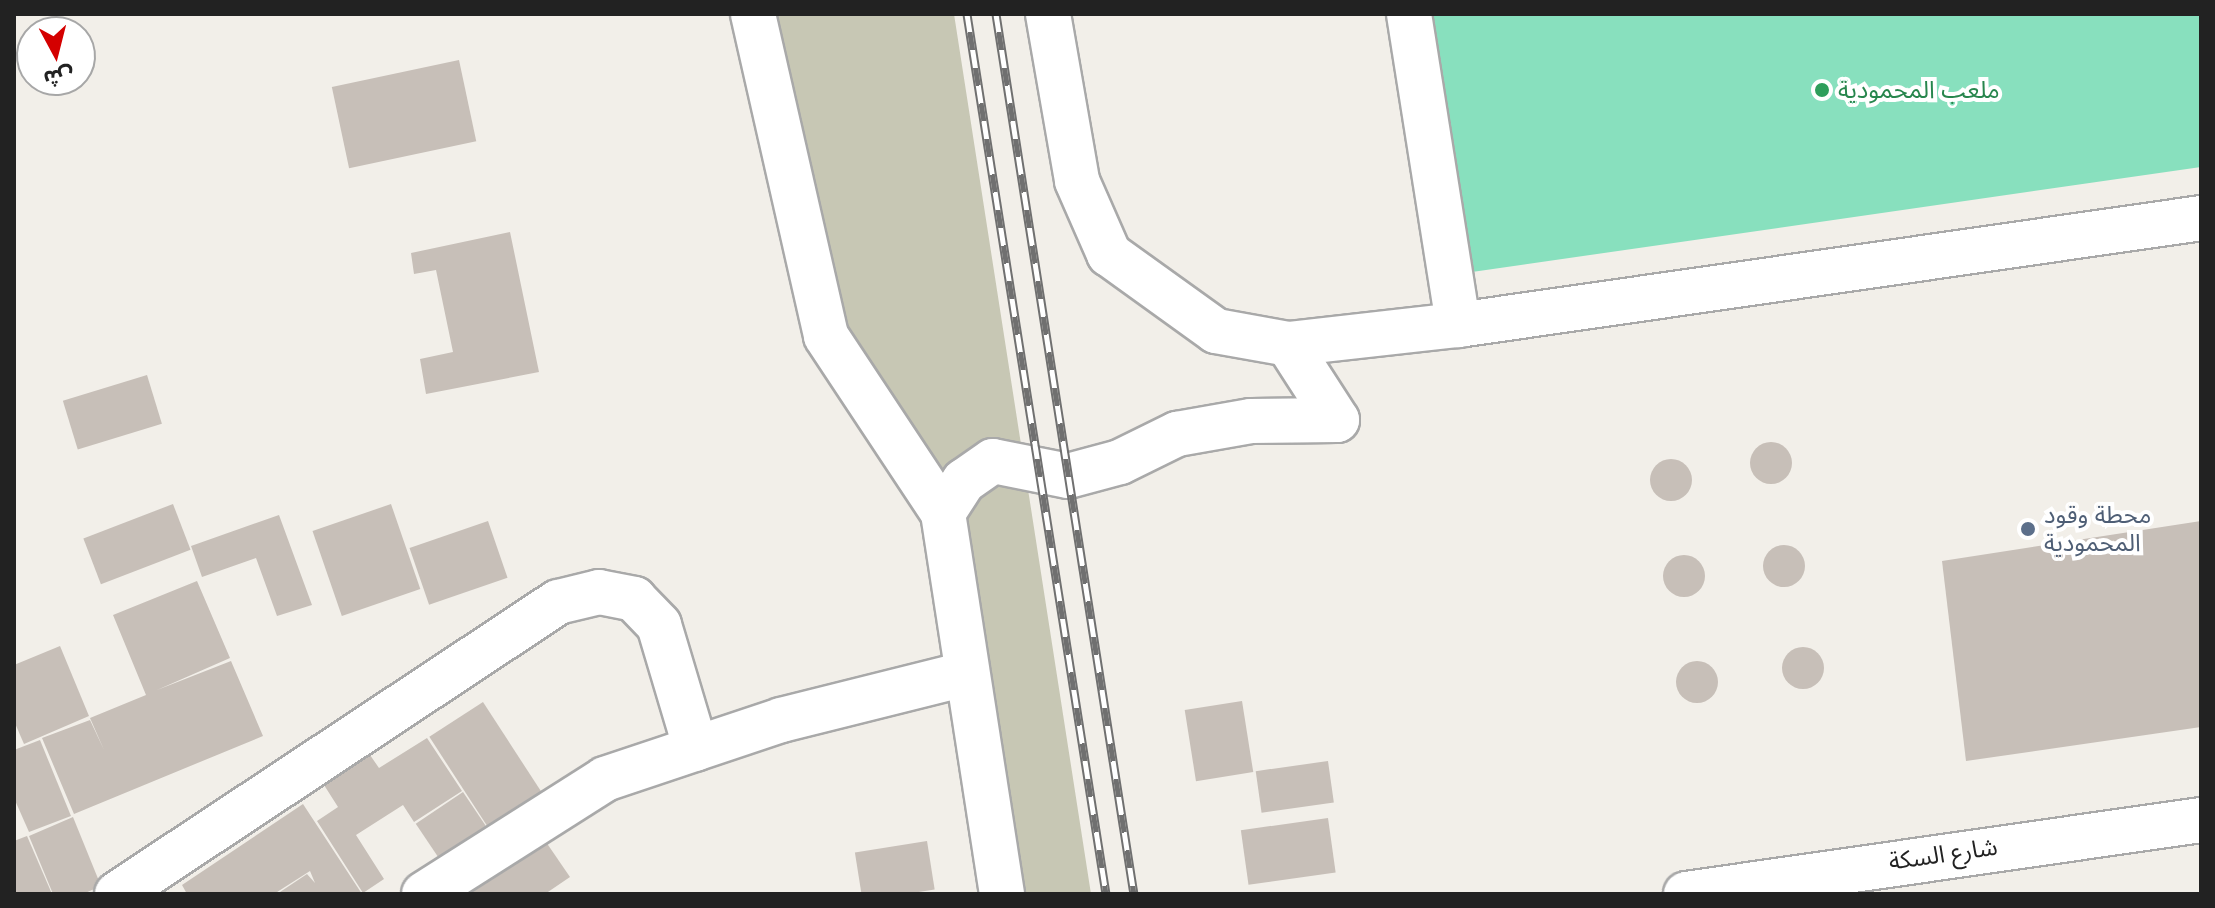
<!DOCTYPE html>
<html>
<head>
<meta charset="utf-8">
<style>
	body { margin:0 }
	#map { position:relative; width:2215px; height:908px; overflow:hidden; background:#f2efe9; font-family:Quicksand,"Noto Sans Arabic",sans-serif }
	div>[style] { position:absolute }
	.construction>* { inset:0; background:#c7c7b4 }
	.pitch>* { inset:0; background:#88e0be }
	.building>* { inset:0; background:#c7bfb8; transform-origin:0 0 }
	.round { border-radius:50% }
	.roads { filter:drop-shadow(2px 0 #a9a9a9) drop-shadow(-2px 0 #a9a9a9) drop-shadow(0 2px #a9a9a9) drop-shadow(0 -2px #a9a9a9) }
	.minor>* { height:44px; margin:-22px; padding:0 22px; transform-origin:22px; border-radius:22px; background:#fff }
	.rail>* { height:9px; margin-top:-4.5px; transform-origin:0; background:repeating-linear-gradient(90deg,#fff 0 18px,#707070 0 36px); box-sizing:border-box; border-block:2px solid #707070 }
	.dots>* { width:22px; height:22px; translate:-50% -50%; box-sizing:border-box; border:4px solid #fff; border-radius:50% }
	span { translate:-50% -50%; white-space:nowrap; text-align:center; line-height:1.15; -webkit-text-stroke:8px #fff; paint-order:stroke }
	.leisure-label { font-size:24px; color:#27864d }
	.left { translate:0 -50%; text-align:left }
	.service-label { font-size:24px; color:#4e5e75 }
	.street-label { font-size:24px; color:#222 }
	.frame { position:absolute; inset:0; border:16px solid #222; pointer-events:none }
	.north { position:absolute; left:16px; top:16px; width:80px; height:80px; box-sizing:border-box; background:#fff; border:2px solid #a7a7a7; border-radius:50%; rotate:173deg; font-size:22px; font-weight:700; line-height:32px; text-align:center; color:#222 }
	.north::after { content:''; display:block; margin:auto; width:28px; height:36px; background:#d40000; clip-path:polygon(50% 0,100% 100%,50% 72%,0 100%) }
</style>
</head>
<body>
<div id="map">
	<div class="construction">
		<i style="clip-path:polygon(752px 14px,954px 14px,1091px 894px,1003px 894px,943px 513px,826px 336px)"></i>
	</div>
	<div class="pitch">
		<i style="clip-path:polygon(1432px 14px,2201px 14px,2201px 167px,1472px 272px)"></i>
	</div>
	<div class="building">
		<i style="left:459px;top:60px;width:83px;height:130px;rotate:78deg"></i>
		<i style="clip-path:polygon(510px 232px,539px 372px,426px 394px,420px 359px,453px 352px,436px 270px,414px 274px,411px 253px)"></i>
		<i style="left:147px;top:375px;width:51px;height:88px;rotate:73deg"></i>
		<i class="round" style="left:1750px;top:442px;width:42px;height:42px"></i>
		<i class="round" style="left:1650px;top:459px;width:42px;height:42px"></i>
		<i style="left:173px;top:504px;width:49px;height:96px;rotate:69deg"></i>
		<i style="left:391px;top:504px;width:90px;height:83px;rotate:71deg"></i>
		<i style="clip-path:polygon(279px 515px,312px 605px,277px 616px,256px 558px,202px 577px,191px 546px)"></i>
		<i style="left:488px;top:521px;width:60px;height:83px;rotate:71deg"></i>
		<i style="clip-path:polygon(2201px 521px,2201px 727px,1966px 761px,1942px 561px)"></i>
		<i class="round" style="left:1763px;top:545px;width:42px;height:42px"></i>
		<i class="round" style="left:1663px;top:555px;width:42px;height:42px"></i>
		<i style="clip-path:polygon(197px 581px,230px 658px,157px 690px,231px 661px,263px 736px,74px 814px,42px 738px,90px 720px,104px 750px,90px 718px,146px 695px,113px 615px)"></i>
		<i style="clip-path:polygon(60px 646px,89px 716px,24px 744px,14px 721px,14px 665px)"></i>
		<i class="round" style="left:1782px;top:647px;width:42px;height:42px"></i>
		<i class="round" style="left:1676px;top:661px;width:42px;height:42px"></i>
		<i style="left:1242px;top:701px;width:72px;height:58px;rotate:81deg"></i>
		<i style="left:483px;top:702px;width:111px;height:64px;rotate:57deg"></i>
		<i style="clip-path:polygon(427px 738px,462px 791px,414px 822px,403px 805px,356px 835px,384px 879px,363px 893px,317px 821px,338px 807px,324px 785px,370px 755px,379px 768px)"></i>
		<i style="clip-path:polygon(40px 740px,71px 816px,29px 832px,14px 798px,14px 750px)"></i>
		<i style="left:1328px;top:761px;width:42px;height:73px;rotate:82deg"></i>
		<i style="left:463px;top:792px;width:46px;height:57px;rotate:56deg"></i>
		<i style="clip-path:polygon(303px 804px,362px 894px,277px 894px,307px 874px,315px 883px,310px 871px,274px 894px,187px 894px,182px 885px)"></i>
		<i style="clip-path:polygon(73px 817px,101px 886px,83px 894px,53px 894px,29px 836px)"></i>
		<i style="left:1328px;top:818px;width:55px;height:88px;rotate:82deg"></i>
		<i style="clip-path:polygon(27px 836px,52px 894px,14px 894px,14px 841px)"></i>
		<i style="left:927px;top:841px;width:49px;height:73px;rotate:81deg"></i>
		<i style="clip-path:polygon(546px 842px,570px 877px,545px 894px,468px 894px)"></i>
	</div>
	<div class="roads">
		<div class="minor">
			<i style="left:753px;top:14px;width:330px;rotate:77.2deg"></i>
			<i style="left:826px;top:336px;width:212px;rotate:56.5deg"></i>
			<i style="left:943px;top:513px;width:38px;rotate:-57deg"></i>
			<i style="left:964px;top:481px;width:35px;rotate:-35deg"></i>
			<i style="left:993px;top:461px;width:76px;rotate:11.3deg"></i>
			<i style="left:1068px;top:476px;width:54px;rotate:-15.1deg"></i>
			<i style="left:1120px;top:462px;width:64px;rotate:-26.2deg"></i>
			<i style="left:1177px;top:434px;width:75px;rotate:-10deg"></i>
			<i style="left:1251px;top:421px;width:86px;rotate:-0.7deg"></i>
			<i style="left:1337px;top:420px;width:90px;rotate:-122.8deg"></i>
			<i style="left:1288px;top:344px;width:171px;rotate:-6.4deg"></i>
			<i style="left:1458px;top:325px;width:751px;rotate:-8.19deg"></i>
			<i style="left:1048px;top:14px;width:169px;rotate:80.1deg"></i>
			<i style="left:1077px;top:181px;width:80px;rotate:66.3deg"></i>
			<i style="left:1109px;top:254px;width:132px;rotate:35.7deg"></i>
			<i style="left:1216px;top:331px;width:73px;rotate:10.2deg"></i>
			<i style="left:1409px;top:14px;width:315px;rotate:81deg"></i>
			<i style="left:943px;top:513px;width:386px;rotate:81.2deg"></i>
			<i style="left:117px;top:894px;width:529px;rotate:-33.51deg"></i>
			<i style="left:558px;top:602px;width:42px;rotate:-13.7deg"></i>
			<i style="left:599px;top:592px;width:36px;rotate:11deg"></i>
			<i style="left:634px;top:599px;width:36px;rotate:46deg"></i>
			<i style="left:659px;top:625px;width:129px;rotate:73.4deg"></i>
			<i style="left:424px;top:894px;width:214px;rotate:-32.4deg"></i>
			<i style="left:605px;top:779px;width:186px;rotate:-18.5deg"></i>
			<i style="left:781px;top:720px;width:191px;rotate:-14deg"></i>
			<i style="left:1686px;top:894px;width:520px;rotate:-8.18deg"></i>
		</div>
	</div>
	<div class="rail">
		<i style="left:967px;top:14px;width:891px;rotate:81.02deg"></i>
		<i style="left:996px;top:14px;width:891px;rotate:81.09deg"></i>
	</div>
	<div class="dots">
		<i style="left:1822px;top:90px;background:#2e9e5b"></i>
		<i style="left:2028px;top:529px;background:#5c6f8a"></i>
	</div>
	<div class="leisure-label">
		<span class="left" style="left:1838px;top:90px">ملعب المحمودية</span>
	</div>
	<div class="service-label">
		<span class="left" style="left:2044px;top:529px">محطة وقود<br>المحمودية</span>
	</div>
	<div class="street-label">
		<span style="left:1943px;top:854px;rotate:-8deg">شارع السكة</span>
	</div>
	<div class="frame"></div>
	<div class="north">ش</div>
</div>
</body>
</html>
